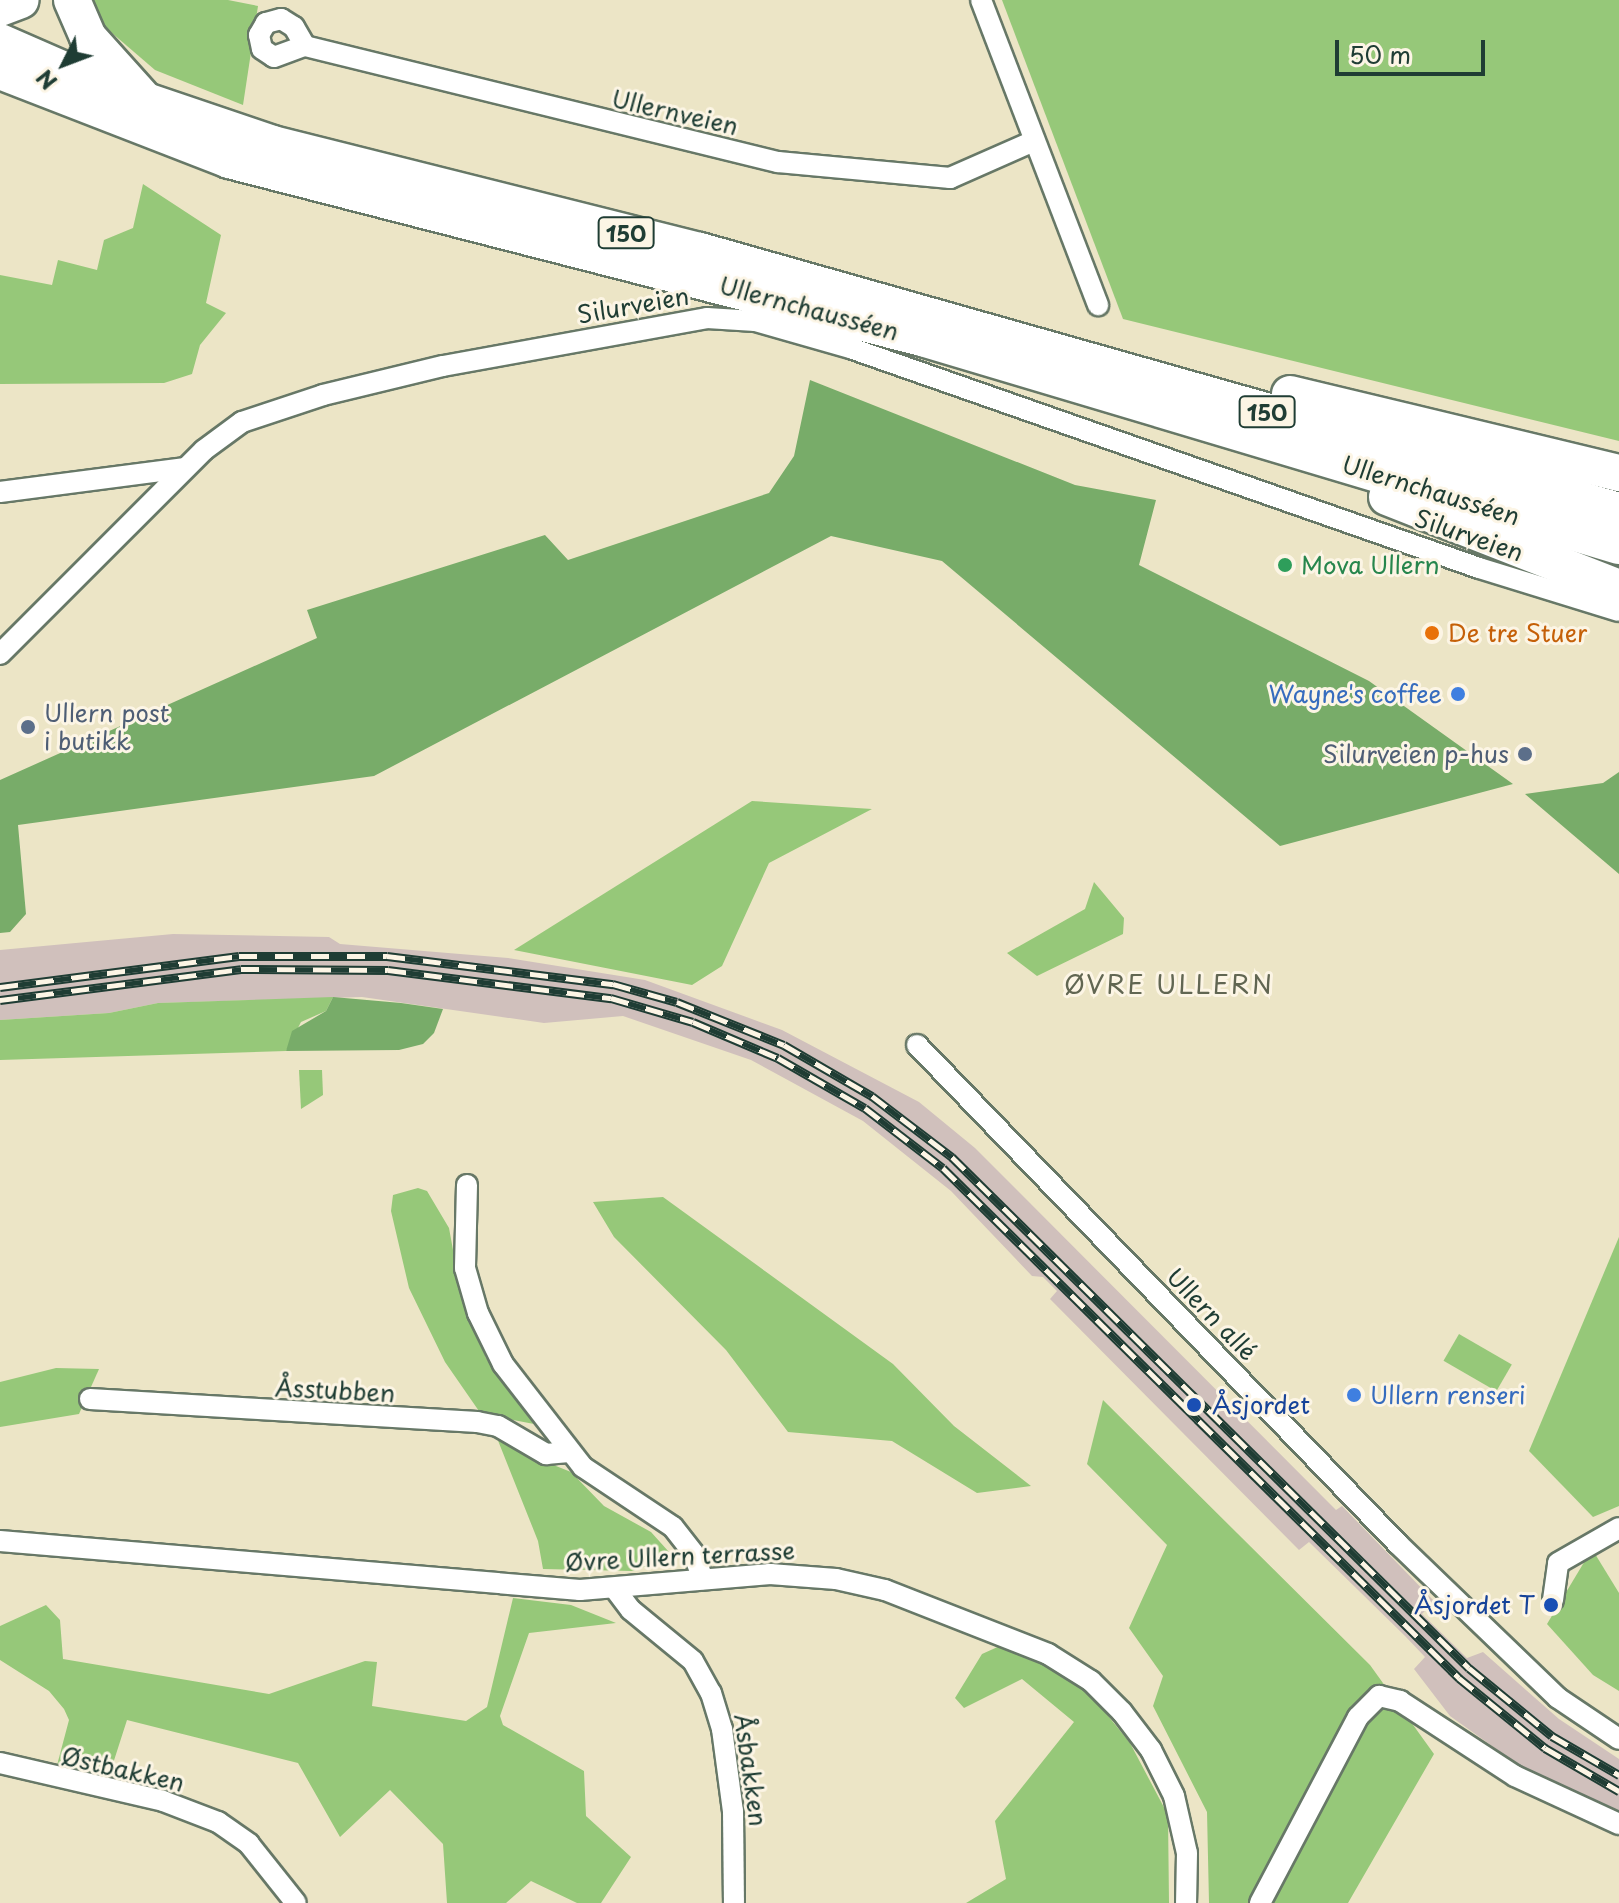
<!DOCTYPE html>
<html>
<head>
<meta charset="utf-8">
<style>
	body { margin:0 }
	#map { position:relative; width:1619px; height:1903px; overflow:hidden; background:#ece5c6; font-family:"Playpen Sans",sans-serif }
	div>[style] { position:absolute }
	.industrial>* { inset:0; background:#d0c0bc }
	.green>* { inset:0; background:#96c879; transform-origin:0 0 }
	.forest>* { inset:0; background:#78ac69 }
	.roads { filter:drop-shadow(2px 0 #677867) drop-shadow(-2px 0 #677867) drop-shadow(0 2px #677867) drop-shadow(0 -2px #677867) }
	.street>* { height:20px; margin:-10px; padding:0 10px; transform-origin:10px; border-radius:10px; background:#fff }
	.highway>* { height:36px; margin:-18px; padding:0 18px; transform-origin:18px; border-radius:18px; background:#fff }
	.rail>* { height:9px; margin-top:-4.5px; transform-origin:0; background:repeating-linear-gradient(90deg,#fcf5e5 0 18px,#1f3d34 0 36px); box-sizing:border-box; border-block:2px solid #1f3d34 }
	.dots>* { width:22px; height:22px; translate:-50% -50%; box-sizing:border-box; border:4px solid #fcf5e5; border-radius:50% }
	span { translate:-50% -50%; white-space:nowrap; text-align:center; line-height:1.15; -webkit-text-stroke:6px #fcf5e5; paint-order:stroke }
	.shield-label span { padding:2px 6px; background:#fcf5e5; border:2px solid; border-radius:6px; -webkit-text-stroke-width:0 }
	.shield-label { font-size:22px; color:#1f3d34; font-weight:700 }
	.street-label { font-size:24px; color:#1f3d34 }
	.leisure-label { font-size:24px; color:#27864d }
	.left { translate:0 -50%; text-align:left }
	.food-label { font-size:24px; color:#c56008 }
	.shop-label { font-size:24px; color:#366cbe }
	.right { translate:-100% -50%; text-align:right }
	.service-label { font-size:24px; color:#4e5e75 }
	.transit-label { font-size:24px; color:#164399 }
	.neighbourhood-label { font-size:26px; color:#616652; letter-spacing:2px }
	.north { position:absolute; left:24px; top:24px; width:80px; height:80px; -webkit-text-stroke:6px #fcf5e5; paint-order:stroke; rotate:228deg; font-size:22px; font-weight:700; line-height:32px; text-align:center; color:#1f3d34 }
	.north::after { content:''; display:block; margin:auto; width:28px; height:36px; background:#1f3d34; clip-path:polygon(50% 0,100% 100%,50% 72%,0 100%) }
	.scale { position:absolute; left:1335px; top:40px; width:150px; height:36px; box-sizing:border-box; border:4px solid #1f3d34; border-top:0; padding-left:10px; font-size:24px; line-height:28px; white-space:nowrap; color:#1f3d34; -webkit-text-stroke:6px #fcf5e5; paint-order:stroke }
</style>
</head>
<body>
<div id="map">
	<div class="industrial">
		<i style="clip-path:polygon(173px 934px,329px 937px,340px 944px,508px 958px,645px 980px,782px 1030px,919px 1102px,975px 1148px,1336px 1510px,1342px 1506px,1434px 1601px,1422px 1614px,1467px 1658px,1483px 1652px,1559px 1719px,1619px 1759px,1619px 1814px,1523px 1768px,1450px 1716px,1414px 1669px,1425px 1657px,1405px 1636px,1309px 1542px,1299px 1550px,1050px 1299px,1057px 1291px,1043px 1277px,1032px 1276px,951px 1191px,863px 1121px,751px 1060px,623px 1016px,544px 1023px,362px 997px,158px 1003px,109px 1013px,0 1020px,0 950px)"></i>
	</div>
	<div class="green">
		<i style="clip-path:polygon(91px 0,228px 0,258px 6px,243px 105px,155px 70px,105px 27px)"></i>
		<i style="clip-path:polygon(1002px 0,1619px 0,1619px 441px,1123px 319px)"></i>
		<i style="clip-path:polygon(143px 184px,221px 235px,206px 303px,226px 313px,200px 345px,192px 374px,164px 383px,0 384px,0 275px,52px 285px,58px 260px,97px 270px,104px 240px,133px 228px)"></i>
		<i style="clip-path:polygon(752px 801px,872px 809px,769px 863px,722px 966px,692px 985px,514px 950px)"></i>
		<i style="clip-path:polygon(1094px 882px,1124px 918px,1123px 934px,1037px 976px,1007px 953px,1085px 909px)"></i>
		<i style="clip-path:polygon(333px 997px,326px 1011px,301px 1022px,286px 1051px,0 1060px,0 1020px,109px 1013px,158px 1003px)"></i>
		<i style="clip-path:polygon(299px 1070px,322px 1070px,323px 1095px,301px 1109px)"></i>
		<i style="clip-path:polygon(418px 1188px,427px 1191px,449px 1228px,461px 1294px,486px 1358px,534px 1424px,481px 1414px,445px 1362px,409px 1288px,391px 1211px,393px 1195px)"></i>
		<i style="clip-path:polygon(663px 1197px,893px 1364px,954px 1426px,1031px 1486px,977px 1493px,892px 1441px,788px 1432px,726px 1350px,614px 1237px,593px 1202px)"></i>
		<i style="clip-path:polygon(1619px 1237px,1619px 1506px,1593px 1517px,1529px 1451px)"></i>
		<i style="left:1459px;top:1334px;width:61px;height:31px;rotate:30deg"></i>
		<i style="clip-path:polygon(56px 1368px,99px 1369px,79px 1414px,0 1427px,0 1382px)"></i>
		<i style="clip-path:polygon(1103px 1400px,1370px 1665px,1434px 1754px,1348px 1903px,1209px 1903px,1207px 1812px,1153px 1706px,1163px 1676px,1129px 1628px,1167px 1545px,1087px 1464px)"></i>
		<i style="clip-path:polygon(495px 1433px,526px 1454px,571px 1472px,604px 1506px,651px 1532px,669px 1552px,666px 1560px,632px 1571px,543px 1569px,538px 1541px)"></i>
		<i style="clip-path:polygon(1592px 1549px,1619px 1593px,1619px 1691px,1593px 1675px,1547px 1624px)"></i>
		<i style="clip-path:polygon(513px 1598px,571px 1605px,616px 1623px,529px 1633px,500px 1716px,503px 1725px,584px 1771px,586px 1816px,631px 1857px,601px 1903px,577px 1903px,531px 1881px,506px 1903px,447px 1903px,443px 1844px,390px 1790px,340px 1837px,298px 1763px,127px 1720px,109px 1776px,56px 1769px,69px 1720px,64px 1709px,49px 1691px,0 1660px,0 1626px,46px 1605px,60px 1620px,63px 1659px,269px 1694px,365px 1661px,377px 1662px,372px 1706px,466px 1721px,487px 1707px)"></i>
		<i style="clip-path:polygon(1002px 1645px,1048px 1658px,1088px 1691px,1130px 1743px,1168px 1815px,1169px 1903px,966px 1903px,1006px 1879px,995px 1821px,1074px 1722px,1022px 1679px,964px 1708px,955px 1698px,982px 1654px)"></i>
	</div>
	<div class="forest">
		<i style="clip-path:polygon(810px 380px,1075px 485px,1156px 500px,1139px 565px,1369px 681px,1513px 784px,1280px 846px,942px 561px,831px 536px,374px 776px,18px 825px,26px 914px,10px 932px,0 933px,0 780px,317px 638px,307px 610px,545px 535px,568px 560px,769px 493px,794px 456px)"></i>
		<i style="clip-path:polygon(1619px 772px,1619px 874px,1525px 794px,1603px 783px)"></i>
		<i style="clip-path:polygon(333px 997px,401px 1003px,443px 1009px,434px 1033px,423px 1044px,399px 1050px,286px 1051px,292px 1031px,326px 1011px)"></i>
	</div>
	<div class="roads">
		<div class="street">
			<i style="left:981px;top:0;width:327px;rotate:69deg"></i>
			<i style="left:305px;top:46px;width:22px;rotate:-120deg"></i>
			<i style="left:294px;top:27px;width:15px;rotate:-148deg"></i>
			<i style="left:281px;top:19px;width:16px;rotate:165deg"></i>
			<i style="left:266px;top:23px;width:14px;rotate:120deg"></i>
			<i style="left:259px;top:35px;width:14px;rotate:78deg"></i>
			<i style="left:262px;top:49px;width:14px;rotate:34deg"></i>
			<i style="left:274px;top:57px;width:33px;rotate:-20deg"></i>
			<i style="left:305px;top:46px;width:487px;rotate:13.8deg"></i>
			<i style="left:778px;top:162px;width:173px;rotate:5.3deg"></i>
			<i style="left:950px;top:178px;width:92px;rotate:-23.8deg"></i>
			<i style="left:0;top:492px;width:187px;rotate:-7.4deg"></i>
			<i style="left:0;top:654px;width:288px;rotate:-45deg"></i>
			<i style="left:204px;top:450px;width:47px;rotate:-36.4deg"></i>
			<i style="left:242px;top:422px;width:85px;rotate:-18.4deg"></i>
			<i style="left:323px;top:395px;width:123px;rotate:-13.6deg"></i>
			<i style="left:443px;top:366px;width:268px;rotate:-10.3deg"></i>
			<i style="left:707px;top:318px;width:48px;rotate:3.6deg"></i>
			<i style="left:755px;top:321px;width:102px;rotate:15.9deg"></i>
			<i style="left:853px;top:349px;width:663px;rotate:19.28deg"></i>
			<i style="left:1479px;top:568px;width:146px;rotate:17.1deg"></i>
			<i style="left:917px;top:1045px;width:693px;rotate:46.05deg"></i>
			<i style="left:1398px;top:1544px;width:222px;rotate:43.9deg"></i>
			<i style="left:1558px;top:1698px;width:73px;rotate:33.9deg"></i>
			<i style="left:467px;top:1185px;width:83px;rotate:91.4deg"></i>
			<i style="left:465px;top:1268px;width:47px;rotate:73.9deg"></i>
			<i style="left:478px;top:1313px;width:57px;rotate:63.9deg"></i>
			<i style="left:503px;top:1364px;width:130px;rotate:52.2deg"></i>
			<i style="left:583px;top:1467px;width:108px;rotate:33.7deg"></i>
			<i style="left:673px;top:1527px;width:33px;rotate:52deg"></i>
			<i style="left:693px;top:1553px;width:28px;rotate:69deg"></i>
			<i style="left:90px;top:1399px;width:388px;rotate:3.4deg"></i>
			<i style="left:477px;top:1422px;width:21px;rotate:11deg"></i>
			<i style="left:498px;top:1426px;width:56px;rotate:30.3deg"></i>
			<i style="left:546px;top:1454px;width:23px;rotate:-5deg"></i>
			<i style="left:0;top:1541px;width:582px;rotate:4.83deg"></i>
			<i style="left:580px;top:1590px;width:191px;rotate:-4.8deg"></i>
			<i style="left:770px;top:1574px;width:66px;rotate:4.3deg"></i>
			<i style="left:836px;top:1579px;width:50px;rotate:12.7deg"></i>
			<i style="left:885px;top:1590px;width:175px;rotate:21.4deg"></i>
			<i style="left:1048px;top:1654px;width:51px;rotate:32.1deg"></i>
			<i style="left:1091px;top:1681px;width:44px;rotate:45deg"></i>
			<i style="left:1122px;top:1712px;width:48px;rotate:52.7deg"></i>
			<i style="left:1151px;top:1750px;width:51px;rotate:63.4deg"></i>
			<i style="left:1174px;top:1796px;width:58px;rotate:77.2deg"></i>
			<i style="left:1187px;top:1853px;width:50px;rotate:91.1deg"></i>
			<i style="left:615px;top:1589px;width:26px;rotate:53deg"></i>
			<i style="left:631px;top:1610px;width:80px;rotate:39.4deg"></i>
			<i style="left:693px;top:1661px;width:37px;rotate:61deg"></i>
			<i style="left:711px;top:1693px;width:38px;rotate:73deg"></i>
			<i style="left:722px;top:1729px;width:83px;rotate:82.4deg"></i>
			<i style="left:733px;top:1811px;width:92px;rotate:89.4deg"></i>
			<i style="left:1553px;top:1600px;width:37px;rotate:-82deg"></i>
			<i style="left:1558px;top:1563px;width:70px;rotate:-29.8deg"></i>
			<i style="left:0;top:1763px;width:167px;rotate:13.1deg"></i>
			<i style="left:163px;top:1801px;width:59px;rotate:20.9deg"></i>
			<i style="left:218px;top:1822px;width:38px;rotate:35deg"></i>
			<i style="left:249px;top:1844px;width:75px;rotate:51.5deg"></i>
			<i style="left:1260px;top:1903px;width:210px;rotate:-62.2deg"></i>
			<i style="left:1358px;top:1717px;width:30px;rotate:-45deg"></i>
			<i style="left:1379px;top:1696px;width:22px;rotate:13deg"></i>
			<i style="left:1400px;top:1701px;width:137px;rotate:33.1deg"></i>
			<i style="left:1515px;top:1776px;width:115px;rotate:24.8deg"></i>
		</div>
		<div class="highway">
			<i style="left:72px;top:0;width:40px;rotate:66.6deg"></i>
			<i style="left:88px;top:37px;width:82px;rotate:48deg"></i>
			<i style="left:0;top:8px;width:22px;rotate:-21deg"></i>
			<i style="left:0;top:42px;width:105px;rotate:23.6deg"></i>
			<i style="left:96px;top:84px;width:187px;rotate:18.7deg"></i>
			<i style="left:273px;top:144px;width:440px;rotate:14.1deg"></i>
			<i style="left:700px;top:251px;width:955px;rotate:15.8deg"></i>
			<i style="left:0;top:71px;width:246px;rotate:21.2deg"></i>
			<i style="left:229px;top:160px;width:715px;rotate:14.41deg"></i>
			<i style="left:922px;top:338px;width:727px;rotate:16.62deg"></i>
			<i style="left:1290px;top:394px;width:338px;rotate:13.5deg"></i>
			<i style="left:1387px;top:497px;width:249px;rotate:21.4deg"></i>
		</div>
	</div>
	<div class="rail">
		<i style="left:0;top:987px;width:241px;rotate:-7.4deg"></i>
		<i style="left:239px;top:956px;width:148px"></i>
		<i style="left:387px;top:956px;width:228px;rotate:7.1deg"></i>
		<i style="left:613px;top:984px;width:66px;rotate:15.7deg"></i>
		<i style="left:677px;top:1002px;width:115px;rotate:21.9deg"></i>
		<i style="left:784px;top:1045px;width:102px;rotate:30.1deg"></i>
		<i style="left:872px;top:1096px;width:101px;rotate:37.3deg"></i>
		<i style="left:952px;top:1157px;width:727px;rotate:44.67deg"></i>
		<i style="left:1469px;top:1668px;width:107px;rotate:39.3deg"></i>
		<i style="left:1552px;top:1736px;width:78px;rotate:30.2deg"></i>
		<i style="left:0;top:1000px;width:243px;rotate:-7.3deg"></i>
		<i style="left:241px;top:969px;width:147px;rotate:0.4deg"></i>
		<i style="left:388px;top:970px;width:225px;rotate:7.2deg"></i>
		<i style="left:611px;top:998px;width:85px;rotate:16.3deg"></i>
		<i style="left:693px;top:1022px;width:92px;rotate:23deg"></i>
		<i style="left:778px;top:1058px;width:100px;rotate:29.9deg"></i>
		<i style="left:865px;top:1108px;width:98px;rotate:37.6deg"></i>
		<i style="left:943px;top:1168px;width:726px;rotate:44.66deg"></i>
		<i style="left:1459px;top:1678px;width:111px;rotate:39.1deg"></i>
		<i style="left:1545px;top:1748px;width:86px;rotate:30.2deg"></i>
	</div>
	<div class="dots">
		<i style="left:1285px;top:565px;background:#2e9e5b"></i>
		<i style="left:1432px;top:633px;background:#e8710a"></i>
		<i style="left:1458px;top:694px;background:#3f7fe0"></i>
		<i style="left:28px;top:727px;background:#5c6f8a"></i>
		<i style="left:1525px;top:754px;background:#5c6f8a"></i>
		<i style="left:1354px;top:1395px;background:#3f7fe0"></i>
		<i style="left:1194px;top:1405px;background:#1a4fb4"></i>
		<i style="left:1551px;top:1605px;background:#1a4fb4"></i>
	</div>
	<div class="shield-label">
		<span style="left:626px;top:233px">150</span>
		<span style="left:1267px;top:412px">150</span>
	</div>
	<div class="street-label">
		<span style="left:675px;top:112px;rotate:13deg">Ullernveien</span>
		<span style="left:633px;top:305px;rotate:-10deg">Silurveien</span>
		<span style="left:809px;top:308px;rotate:15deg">Ullernchausséen</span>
		<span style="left:1431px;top:490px;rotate:17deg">Ullernchausséen</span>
		<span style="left:1469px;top:535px;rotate:19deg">Silurveien</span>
		<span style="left:1212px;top:1314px;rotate:46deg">Ullern allé</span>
		<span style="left:335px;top:1390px;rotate:3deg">Åsstubben</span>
		<span style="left:680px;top:1556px;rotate:-3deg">Øvre Ullern terrasse</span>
		<span style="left:123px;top:1769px;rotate:13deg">Østbakken</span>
		<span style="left:751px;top:1770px;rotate:82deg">Åsbakken</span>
	</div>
	<div class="leisure-label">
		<span class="left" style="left:1301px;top:565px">Mova Ullern</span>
	</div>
	<div class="food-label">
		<span class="left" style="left:1448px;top:633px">De tre Stuer</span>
	</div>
	<div class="shop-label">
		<span class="right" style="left:1442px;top:694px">Wayne's coffee</span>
		<span class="left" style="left:1370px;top:1395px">Ullern renseri</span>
	</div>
	<div class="service-label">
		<span class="left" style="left:44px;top:727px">Ullern post<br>i butikk</span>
		<span class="right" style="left:1509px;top:754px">Silurveien p-hus</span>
	</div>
	<div class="transit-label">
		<span class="left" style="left:1212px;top:1405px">Åsjordet</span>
		<span class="right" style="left:1535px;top:1605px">Åsjordet T</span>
	</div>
	<div class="neighbourhood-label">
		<span style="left:1169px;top:984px">ØVRE ULLERN</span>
	</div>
	<div class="north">N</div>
	<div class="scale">50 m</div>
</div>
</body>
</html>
